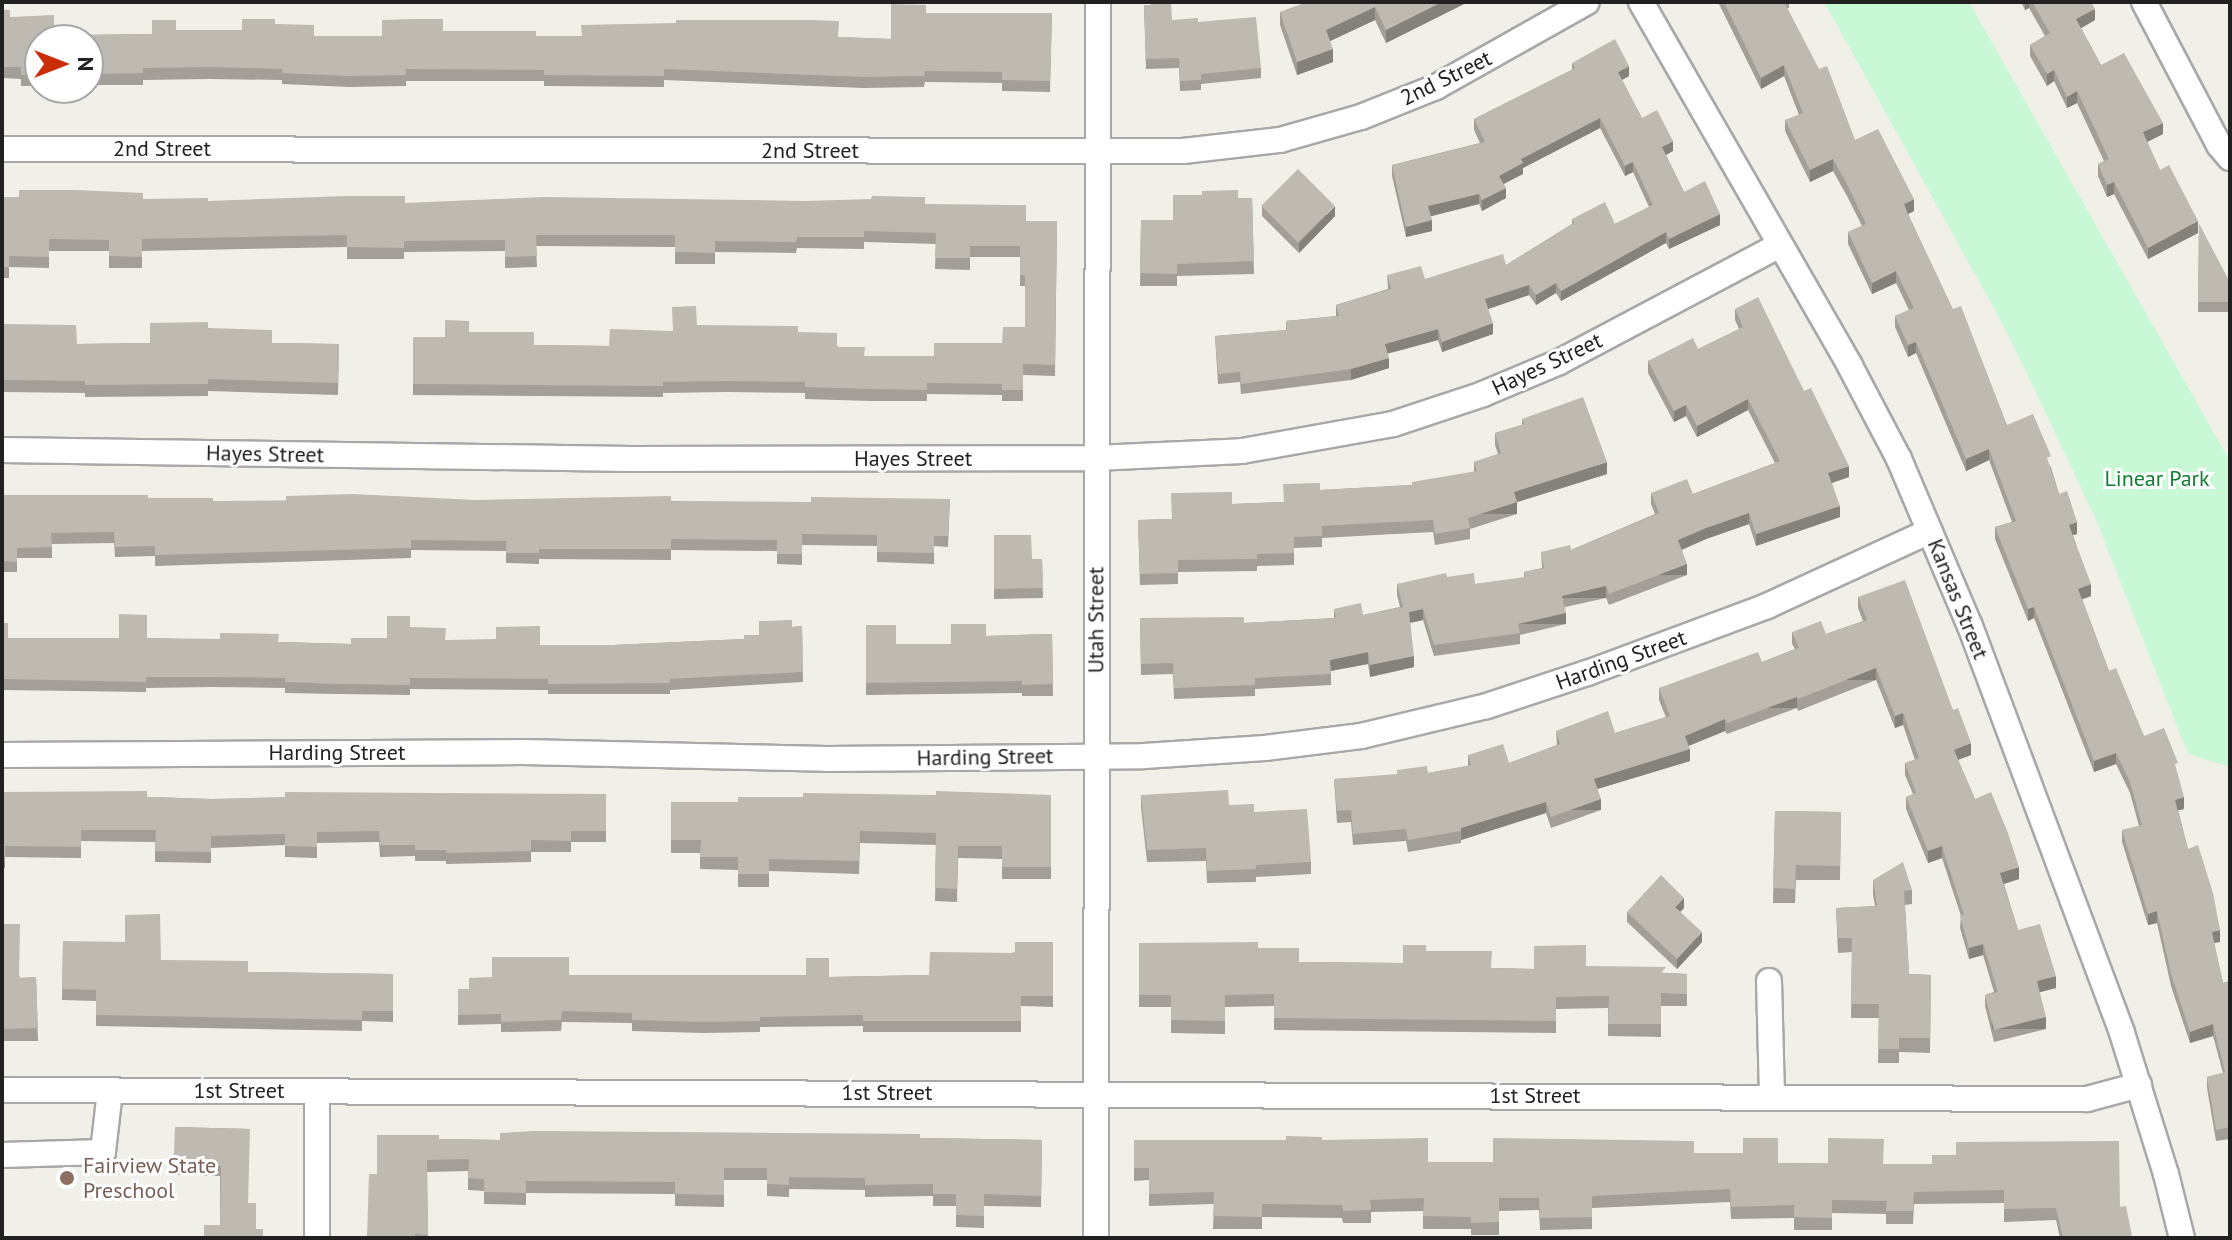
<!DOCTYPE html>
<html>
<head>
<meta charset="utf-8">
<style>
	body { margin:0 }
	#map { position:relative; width:2232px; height:1240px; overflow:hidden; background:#f1f0e8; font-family:"PT Sans",sans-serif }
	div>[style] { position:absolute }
	.park>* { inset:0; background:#c9f8d6 }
	.roads { filter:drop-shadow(2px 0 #a8a8a8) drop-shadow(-2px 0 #a8a8a8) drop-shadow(0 2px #a8a8a8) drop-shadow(0 -2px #a8a8a8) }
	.minor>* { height:24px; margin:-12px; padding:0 12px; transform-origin:12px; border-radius:12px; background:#fff }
	.wall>* { inset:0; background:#a39f98 }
	.shaded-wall>* { inset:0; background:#85827c; transform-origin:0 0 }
	.building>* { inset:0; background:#beb9b1; transform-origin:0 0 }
	.dots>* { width:22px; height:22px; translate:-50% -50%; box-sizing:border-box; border:4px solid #fff; border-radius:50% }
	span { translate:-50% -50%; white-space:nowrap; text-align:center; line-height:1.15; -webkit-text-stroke:6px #fff; paint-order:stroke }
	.street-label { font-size:22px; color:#212121 }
	.park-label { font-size:22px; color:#117e2f }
	.education-label { font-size:22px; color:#785e54 }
	.left { translate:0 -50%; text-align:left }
	.frame { position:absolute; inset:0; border:4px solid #212121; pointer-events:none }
	.north { position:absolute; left:24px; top:24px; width:80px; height:80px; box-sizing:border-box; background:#fff; border:2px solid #a6a6a6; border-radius:50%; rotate:90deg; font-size:22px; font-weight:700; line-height:32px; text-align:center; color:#212121 }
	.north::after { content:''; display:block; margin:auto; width:28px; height:36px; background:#ca2e08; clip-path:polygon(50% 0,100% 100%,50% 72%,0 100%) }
</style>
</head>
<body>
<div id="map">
	<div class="park">
		<i style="clip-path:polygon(1824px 2px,1969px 2px,2230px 461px,2230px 767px,2188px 754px,2094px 515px,2007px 332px)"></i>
	</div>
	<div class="roads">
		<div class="minor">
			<i style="left:1641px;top:2px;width:420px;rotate:60.1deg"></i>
			<i style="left:1850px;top:366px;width:105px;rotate:62.2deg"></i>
			<i style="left:1899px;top:459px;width:181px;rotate:67deg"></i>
			<i style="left:1970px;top:626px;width:434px;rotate:69.5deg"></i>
			<i style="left:2122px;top:1033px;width:148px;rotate:72.7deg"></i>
			<i style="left:2166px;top:1174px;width:66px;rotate:76deg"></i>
			<i style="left:2144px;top:2px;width:161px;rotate:62.3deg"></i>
			<i style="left:2219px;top:145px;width:17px;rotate:50deg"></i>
			<i style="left:2px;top:149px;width:1181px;rotate:0.1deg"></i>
			<i style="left:1183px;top:151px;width:98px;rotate:-6.5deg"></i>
			<i style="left:1280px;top:140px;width:84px;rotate:-15.9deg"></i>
			<i style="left:1361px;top:117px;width:81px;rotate:-21.8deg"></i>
			<i style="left:1436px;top:87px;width:173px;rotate:-29.4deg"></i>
			<i style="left:2px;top:450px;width:629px;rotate:0.82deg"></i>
			<i style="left:631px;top:459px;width:465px;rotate:-0.1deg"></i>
			<i style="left:1096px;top:458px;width:146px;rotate:-2.7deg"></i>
			<i style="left:1242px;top:451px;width:153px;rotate:-10.1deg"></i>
			<i style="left:1393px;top:424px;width:95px;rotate:-18.4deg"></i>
			<i style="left:1483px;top:394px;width:82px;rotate:-22.8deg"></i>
			<i style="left:1559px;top:362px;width:250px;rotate:-27.9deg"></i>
			<i style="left:2px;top:755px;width:521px;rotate:-0.33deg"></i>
			<i style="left:523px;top:752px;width:303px;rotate:1.3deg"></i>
			<i style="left:826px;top:759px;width:318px;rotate:-0.5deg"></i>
			<i style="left:1144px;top:756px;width:121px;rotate:-3.8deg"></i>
			<i style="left:1265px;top:748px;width:97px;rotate:-7.1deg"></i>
			<i style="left:1361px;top:736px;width:130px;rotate:-13.4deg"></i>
			<i style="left:1487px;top:706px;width:105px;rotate:-18.3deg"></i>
			<i style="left:1587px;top:673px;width:192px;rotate:-20.4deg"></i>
			<i style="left:1767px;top:606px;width:179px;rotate:-24.7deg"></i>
			<i style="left:1769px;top:981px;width:116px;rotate:88.5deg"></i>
			<i style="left:2px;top:1090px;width:2085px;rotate:0.25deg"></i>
			<i style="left:2087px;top:1099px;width:54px;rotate:-15.1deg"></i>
			<i style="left:2px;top:1155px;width:101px;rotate:-1.7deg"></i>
			<i style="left:103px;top:1152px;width:61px;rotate:-83.5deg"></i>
			<i style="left:317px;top:1238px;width:146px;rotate:-90deg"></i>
			<i style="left:1096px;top:1238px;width:1236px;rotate:-89.91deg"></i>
		</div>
	</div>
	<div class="wall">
		<i style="clip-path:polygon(1303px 2px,1468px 2px,1386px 43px,1375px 20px,1330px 41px,1333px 62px,1297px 75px,1280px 25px,1280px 12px,1303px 4px)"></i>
		<i style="clip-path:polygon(1718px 2px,1789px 2px,1789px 8px,1787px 8px,1855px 140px,1914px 211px,1908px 214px,2007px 425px,2051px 467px,2059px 494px,2077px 534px,2073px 535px,2091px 596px,2082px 599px,2109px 671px,2144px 736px,2177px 775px,2184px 809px,2178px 810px,2188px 849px,2220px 942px,2214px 943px,2223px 983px,2230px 981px,2230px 1139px,2216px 1141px,2207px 1088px,2207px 1077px,2223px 1073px,2213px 1036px,2190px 1043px,2171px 986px,2157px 923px,2148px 925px,2122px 842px,2122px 830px,2139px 826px,2130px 793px,2116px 764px,2094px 772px,2034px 618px,2028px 621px,1995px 539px,1995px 527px,2012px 522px,1989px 460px,1966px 471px,1916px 353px,1908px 357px,1895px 327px,1895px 316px,1909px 310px,1896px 283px,1872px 294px,1848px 244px,1848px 232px,1862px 226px,1848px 198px,1833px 171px,1810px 182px,1785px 131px,1785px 120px,1799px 115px,1784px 76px,1761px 89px)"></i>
		<i style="clip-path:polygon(2021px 2px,2091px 2px,2095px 20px,2081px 28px,2101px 65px,2163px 134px,2147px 142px,2160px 170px,2198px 233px,2148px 259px,2114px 194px,2107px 197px,2098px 176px,2098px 164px,2104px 161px,2077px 103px,2067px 108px,2054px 81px,2047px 86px,2030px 56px,2030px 45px,2045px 36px,2029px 8px,2025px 10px)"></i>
		<i style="clip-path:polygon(1144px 5px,1172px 20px,1198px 22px,1261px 68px,1261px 78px,1201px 84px,1201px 90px,1180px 91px,1179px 68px,1146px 69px)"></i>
		<i style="clip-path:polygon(2px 10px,10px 17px,78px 35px,152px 34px,176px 30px,242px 30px,275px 24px,314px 36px,382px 36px,443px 31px,536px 36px,839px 37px,891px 39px,926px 13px,1052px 13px,1050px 92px,1002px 91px,1002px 83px,925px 82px,924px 87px,863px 88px,664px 80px,664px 87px,544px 86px,544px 81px,406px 81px,406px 86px,349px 87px,282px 84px,282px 80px,209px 79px,143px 80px,143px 85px,88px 85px,88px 40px,40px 40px,40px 86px,21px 86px,21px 79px,2px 78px)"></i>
		<i style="clip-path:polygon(1572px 63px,1629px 76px,1622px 80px,1642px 118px,1673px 151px,1666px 155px,1684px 192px,1720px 225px,1669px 249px,1666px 243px,1561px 301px,1556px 293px,1536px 305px,1529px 295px,1488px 309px,1493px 334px,1442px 352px,1438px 340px,1387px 354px,1389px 368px,1351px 380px,1241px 394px,1240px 382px,1218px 384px,1215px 336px,1286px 330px,1286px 321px,1336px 316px,1336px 305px,1388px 289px,1387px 275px,1425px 279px,1506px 265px,1572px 224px,1572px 219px,1615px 224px,1649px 207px,1633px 172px,1625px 176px,1600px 128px,1523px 168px,1523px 174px,1504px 184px,1506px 198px,1482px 211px,1479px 204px,1431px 216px,1432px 231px,1406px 237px,1392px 176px,1392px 165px,1480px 143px,1474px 130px,1474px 119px,1572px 70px)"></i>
		<i style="clip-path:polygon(2px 197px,208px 201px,405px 203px,925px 204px,1026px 221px,1057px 221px,1055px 376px,1023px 375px,1023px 401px,1002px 401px,1002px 395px,927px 394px,927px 401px,870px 401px,805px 399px,805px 393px,726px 392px,663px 393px,663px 397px,413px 395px,413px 337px,445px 337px,469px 332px,534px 345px,609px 346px,697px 325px,798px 332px,864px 356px,934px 356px,1002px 343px,1025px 327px,1025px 286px,1020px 286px,1020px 257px,970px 257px,970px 270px,935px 269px,936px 244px,864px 242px,864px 249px,797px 248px,796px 253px,715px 252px,715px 264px,675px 264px,675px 247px,536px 246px,537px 267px,505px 268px,505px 251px,404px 252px,404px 259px,347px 259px,347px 247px,142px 251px,142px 268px,109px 268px,109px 251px,49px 251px,49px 268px,9px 267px,9px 278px,2px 278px)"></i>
		<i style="clip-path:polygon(1238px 198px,1252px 198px,1254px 274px,1177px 276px,1177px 286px,1140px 286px,1141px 220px,1173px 220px)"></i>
		<i style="clip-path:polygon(1262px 206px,1335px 216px,1299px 253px,1262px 216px)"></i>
		<i style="clip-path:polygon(2199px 224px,2230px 283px,2230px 312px,2198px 312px)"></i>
		<i style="clip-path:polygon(1735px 309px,1804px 391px,1849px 477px,1832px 483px,1840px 517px,1756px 546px,1749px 524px,1706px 539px,1682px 550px,1687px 575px,1609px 605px,1606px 598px,1565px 607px,1566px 624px,1520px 635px,1520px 644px,1434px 656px,1423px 620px,1410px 623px,1414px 667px,1370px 677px,1368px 664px,1331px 671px,1331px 685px,1255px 689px,1255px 696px,1174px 699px,1173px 674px,1141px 675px,1140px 618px,1244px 623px,1334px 618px,1334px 609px,1363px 615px,1400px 607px,1397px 595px,1397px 584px,1447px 577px,1475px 584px,1524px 578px,1524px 572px,1542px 568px,1541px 552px,1571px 550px,1655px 514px,1651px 504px,1651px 493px,1693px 494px,1775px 463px,1748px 410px,1697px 437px,1686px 416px,1674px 422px,1648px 373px,1648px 361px,1698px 349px,1739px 329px,1735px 320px)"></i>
		<i style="clip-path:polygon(2px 324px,77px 344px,150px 343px,208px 328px,272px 343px,339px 344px,338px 395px,208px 391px,208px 396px,85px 397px,85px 393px,2px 392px)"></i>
		<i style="clip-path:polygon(1522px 419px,1607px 474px,1517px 502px,1517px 514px,1470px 529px,1470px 539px,1435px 545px,1433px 532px,1322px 538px,1322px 547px,1294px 548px,1294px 565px,1257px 566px,1257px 571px,1178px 572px,1178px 584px,1140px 585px,1138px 520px,1171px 519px,1232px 504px,1283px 502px,1320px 490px,1412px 485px,1474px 472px,1474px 462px,1498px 454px,1495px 445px,1495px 433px,1522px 425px)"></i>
		<i style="clip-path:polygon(2px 495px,148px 498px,213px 501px,475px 500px,811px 502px,950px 499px,948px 547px,934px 546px,934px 564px,877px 562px,877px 546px,802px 545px,802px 565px,777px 564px,777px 551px,671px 550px,671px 560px,539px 559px,539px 564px,506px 563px,506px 551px,411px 550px,411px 558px,155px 566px,155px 556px,115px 557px,114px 543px,52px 544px,52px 558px,17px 558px,17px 572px,2px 572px)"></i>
		<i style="clip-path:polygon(994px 535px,1032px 559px,1042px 559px,1043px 598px,994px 599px)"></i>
		<i style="clip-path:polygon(1858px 597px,1953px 710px,1971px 755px,1958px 760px,1975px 799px,2019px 879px,2004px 884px,2018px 930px,2056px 988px,2039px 992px,2046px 1029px,1994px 1042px,1985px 1006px,1985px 995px,1994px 992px,1983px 955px,1969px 959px,1960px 928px,1961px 916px,1942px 858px,1928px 863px,1906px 809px,1906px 797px,1913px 794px,1905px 775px,1905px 763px,1915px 760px,1903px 725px,1895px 728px,1876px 680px,1798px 711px,1797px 708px,1727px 734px,1725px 731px,1689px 746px,1690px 761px,1597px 789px,1601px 810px,1551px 828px,1546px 813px,1461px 840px,1461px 843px,1408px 852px,1406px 841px,1353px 845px,1351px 822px,1337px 823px,1334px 779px,1428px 773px,1468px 766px,1468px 755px,1509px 763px,1557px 745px,1556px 731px,1615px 733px,1666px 717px,1659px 700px,1659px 688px,1762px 662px,1795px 649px,1792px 644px,1792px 632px,1826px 634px,1863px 621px,1858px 608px)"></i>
		<i style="clip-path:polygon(2px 623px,8px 638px,147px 638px,351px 644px,387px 638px,410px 627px,446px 640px,540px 645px,613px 645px,744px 639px,792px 627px,802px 626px,803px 682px,670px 690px,670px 694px,548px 694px,548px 690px,410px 689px,410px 695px,338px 694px,285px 693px,285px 688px,213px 687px,146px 688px,146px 692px,2px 690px)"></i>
		<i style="clip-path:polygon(866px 625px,896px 644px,951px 644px,986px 636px,1052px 634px,1053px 696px,1022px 696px,1022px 693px,866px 695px)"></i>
		<i style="clip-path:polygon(2px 792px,211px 799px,606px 794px,606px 842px,571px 842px,571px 852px,531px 852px,531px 862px,446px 864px,446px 861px,415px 861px,415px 856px,380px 857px,379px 842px,317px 843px,317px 858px,285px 857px,285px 845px,211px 848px,211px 863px,155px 862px,155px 842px,81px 841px,81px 858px,5px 857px,5px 868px,2px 868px)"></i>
		<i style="clip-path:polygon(1051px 795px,1051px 879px,1002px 879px,1002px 859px,958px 858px,957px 902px,935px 901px,936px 845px,860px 843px,859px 874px,769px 871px,769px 887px,738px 887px,738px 870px,700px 869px,700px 853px,671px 853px,671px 802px,738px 802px)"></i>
		<i style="clip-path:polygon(1141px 795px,1229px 805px,1254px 812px,1311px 862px,1311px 874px,1256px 877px,1256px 882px,1207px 883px,1206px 861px,1147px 862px,1141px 807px)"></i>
		<i style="clip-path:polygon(1775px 811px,1841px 812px,1840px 880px,1796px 880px,1795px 903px,1773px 903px)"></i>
		<i style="clip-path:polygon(1873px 880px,1912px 890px,1912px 904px,1905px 905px,1909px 974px,1931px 975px,1930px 1053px,1899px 1052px,1899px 1063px,1878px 1063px,1879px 1018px,1851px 1018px,1852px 952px,1838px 953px,1836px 908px,1875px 906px,1873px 894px)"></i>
		<i style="clip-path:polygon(1684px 908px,1680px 912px,1702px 942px,1677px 969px,1627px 922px,1627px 912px)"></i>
		<i style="clip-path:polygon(2px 924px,20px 978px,36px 977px,38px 1041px,2px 1041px)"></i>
		<i style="clip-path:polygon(63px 941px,161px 960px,248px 972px,393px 974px,393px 1022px,362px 1021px,362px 1031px,96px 1026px,96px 1001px,62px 1000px)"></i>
		<i style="clip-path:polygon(1053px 942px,1053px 1007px,1021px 1006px,1021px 1032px,863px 1032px,863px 1026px,760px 1027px,760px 1032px,703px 1033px,632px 1031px,632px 1023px,562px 1022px,561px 1031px,501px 1032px,501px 1024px,458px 1025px,458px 989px,469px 989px,569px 975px,829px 977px,929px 975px)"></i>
		<i style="clip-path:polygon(1139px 943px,1258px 948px,1299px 962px,1403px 963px,1426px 951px,1492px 968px,1534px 969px,1586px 966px,1666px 973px,1687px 974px,1687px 1006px,1661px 1006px,1661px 1037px,1608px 1036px,1608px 1008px,1556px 1009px,1556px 1033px,1274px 1030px,1274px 1006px,1225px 1007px,1225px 1034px,1171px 1033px,1171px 1007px,1139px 1007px)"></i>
		<i style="clip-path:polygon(175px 1127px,250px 1129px,220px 1225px,220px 1176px,174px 1175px)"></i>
		<i style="clip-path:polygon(920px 1138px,1042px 1140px,1041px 1207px,984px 1206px,984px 1228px,956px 1227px,956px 1206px,933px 1206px,933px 1196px,865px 1197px,865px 1190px,789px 1189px,789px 1197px,767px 1196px,767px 1180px,724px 1180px,724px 1207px,675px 1206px,675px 1194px,526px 1193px,526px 1205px,484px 1204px,484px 1191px,468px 1190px,468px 1171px,427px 1172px,428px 1238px,367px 1238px,377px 1174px,439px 1139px,500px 1140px)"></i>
		<i style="clip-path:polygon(1134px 1140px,1322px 1140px,1428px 1162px,1493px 1162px,1694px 1153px,1778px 1163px,1883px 1164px,2120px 1207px,2132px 1238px,2060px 1238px,2056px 1220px,2004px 1222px,2004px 1203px,1914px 1204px,1913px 1224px,1886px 1224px,1886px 1214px,1832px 1213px,1832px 1230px,1794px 1230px,1794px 1218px,1731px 1219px,1730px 1202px,1592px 1208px,1592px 1229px,1540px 1230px,1539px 1210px,1499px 1211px,1499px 1235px,1471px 1235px,1471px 1229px,1423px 1229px,1423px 1211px,1371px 1212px,1371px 1223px,1343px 1223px,1342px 1218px,1262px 1217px,1262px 1229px,1213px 1229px,1214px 1204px,1149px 1206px,1149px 1180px,1134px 1181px)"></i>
	</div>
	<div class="shaded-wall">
		<i style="clip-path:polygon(1442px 2px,1468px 2px,1386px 43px,1386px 30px)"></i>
		<i style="clip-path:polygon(2025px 2px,2029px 2px,2029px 8px,2025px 10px)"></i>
		<i style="clip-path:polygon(1375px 7px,1375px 20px,1326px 43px,1326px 30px)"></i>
		<i style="clip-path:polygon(2095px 9px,2095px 20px,2076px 31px,2076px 19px)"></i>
		<i style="clip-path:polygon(1333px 49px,1333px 62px,1297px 75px,1297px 62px)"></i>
		<i style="clip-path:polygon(1784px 65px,1784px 76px,1761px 89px,1761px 78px)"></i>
		<i style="clip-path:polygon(1629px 66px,1629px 76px,1618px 82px,1618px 72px)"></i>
		<i style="clip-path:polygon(2054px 70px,2054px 81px,2047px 86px,2047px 74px)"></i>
		<i style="clip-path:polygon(2077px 91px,2077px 103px,2067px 108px,2067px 97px)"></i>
		<i style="clip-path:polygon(1600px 118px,1600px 128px,1523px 168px,1523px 174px,1499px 186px,1499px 176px,1521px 159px)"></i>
		<i style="clip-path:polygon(2163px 123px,2163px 134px,2143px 144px,2143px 132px)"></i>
		<i style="clip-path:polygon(1673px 141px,1673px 151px,1662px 157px,1662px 147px)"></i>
		<i style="clip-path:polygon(1833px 159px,1833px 171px,1810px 182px,1810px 170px)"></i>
		<i style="clip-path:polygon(1633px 162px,1633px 172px,1625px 176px,1625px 166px)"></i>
		<i style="clip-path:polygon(2114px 182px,2114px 194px,2107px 197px,2107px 185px)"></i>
		<i style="clip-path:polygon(1506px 188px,1506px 198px,1482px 211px,1482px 200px)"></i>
		<i style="clip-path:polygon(1479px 194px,1479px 204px,1428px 217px,1428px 206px)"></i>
		<i style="clip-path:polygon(1914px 199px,1914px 211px,1904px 216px,1904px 204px)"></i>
		<i style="clip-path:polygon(1335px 206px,1335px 216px,1299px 253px,1299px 243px)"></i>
		<i style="clip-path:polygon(1720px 214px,1720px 225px,1669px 249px,1669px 239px)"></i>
		<i style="clip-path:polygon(1432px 220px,1432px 231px,1406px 237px,1406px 227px)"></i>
		<i style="clip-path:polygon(2198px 221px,2198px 233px,2148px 259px,2148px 248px)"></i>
		<i style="clip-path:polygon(1666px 232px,1666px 243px,1561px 301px,1561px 291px)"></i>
		<i style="clip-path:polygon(1896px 271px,1896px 283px,1872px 294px,1872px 283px)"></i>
		<i style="clip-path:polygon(1556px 283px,1556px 293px,1536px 305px,1536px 295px)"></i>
		<i style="clip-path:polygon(1529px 285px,1529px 295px,1485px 310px,1485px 299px)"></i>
		<i style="clip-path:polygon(1493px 323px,1493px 334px,1442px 352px,1442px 342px)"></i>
		<i style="clip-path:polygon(1438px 329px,1438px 340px,1385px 354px,1385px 344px)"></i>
		<i style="clip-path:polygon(1916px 342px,1916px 353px,1908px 357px,1908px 345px)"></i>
		<i style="clip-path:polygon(1389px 358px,1389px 368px,1351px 380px,1351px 369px)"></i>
		<i style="clip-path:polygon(1748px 399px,1748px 410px,1697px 437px,1697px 426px)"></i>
		<i style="clip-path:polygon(1686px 405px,1686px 416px,1674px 422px,1674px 411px)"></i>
		<i style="clip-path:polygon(1989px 449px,1989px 460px,1966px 471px,1966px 459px)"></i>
		<i style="clip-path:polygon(1607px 462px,1607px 474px,1514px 503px,1514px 492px)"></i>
		<i style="clip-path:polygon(1849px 466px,1849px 477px,1828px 484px,1828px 473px)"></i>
		<i style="left:1517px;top:502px;width:12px;height:52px;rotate:90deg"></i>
		<i style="clip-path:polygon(1840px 506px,1840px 517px,1756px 546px,1756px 534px)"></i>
		<i style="clip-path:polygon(1749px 513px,1749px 524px,1706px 539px,1678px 551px,1678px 540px,1706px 528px)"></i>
		<i style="clip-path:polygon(2077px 522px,2077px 534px,2069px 536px,2069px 525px)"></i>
		<i style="left:1687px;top:564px;width:11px;height:84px;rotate:90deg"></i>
		<i style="clip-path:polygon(2091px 584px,2091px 596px,2078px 601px,2078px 589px)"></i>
		<i style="left:1606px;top:586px;width:12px;height:45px;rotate:90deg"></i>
		<i style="clip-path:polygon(2034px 607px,2034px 618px,2028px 621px,2028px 609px)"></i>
		<i style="clip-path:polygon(1423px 609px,1423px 620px,1409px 623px,1409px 612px)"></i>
		<i style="left:1566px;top:613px;width:11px;height:49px;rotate:90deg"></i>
		<i style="clip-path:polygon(1368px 652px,1368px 664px,1330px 671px,1330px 660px)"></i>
		<i style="clip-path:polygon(1414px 656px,1414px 667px,1370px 677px,1370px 665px)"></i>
		<i style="left:1876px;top:668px;width:12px;height:84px;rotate:90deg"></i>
		<i style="left:1797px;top:697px;width:11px;height:75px;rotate:90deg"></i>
		<i style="clip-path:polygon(1903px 713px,1903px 725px,1895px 728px,1895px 716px)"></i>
		<i style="clip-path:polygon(1725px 719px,1725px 731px,1685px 747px,1685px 736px)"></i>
		<i style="clip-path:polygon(1971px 743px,1971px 755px,1954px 761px,1954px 750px)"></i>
		<i style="clip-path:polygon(1690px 749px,1690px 761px,1594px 790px,1594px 779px)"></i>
		<i style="clip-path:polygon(2116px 753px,2116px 764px,2094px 772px,2094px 761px)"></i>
		<i style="clip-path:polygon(2184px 797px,2184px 809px,2175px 811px,2175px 800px)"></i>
		<i style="left:1601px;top:799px;width:11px;height:53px;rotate:90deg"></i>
		<i style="clip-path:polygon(1546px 802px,1546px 813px,1461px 840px,1461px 828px)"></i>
		<i style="clip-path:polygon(1942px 846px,1942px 858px,1928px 863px,1928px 851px)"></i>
		<i style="clip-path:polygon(2019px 867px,2019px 879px,2000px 885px,2000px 873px)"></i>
		<i style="clip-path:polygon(1684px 898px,1684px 908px,1675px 917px,1675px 907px)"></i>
		<i style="clip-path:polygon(2157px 911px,2157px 923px,2148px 925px,2148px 914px)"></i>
		<i style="clip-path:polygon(2220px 930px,2220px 942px,2212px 943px,2212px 932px)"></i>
		<i style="clip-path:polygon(1702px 932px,1702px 942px,1677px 969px,1677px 959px)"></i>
		<i style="clip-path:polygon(1983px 944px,1983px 955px,1969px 959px,1969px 948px)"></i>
		<i style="clip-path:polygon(2056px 976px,2056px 988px,2037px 993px,2037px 981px)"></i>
		<i style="left:2046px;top:1017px;width:12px;height:54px;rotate:90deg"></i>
		<i style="clip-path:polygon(2213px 1024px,2213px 1036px,2190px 1043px,2190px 1032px)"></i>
	</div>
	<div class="building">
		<i style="clip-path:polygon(1151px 2px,1171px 2px,1172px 20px,1198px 18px,1198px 22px,1256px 17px,1261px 68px,1201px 74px,1201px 80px,1180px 81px,1179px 58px,1146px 59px,1144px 5px,1151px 5px)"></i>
		<i style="clip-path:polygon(1307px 2px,1442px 2px,1386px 30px,1375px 7px,1326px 30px,1333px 49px,1297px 62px,1280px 12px)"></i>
		<i style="clip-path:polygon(1724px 2px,1784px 2px,1819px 69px,1827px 66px,1855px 140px,1878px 129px,1914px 199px,1904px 204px,1911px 221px,1953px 309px,1961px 306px,2007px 425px,2033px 414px,2051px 456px,2047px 458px,2059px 494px,2067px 491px,2077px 522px,2069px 525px,2091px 584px,2078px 589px,2109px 671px,2116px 668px,2144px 736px,2164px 728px,2178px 763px,2175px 764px,2184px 797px,2175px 800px,2188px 849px,2198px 845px,2213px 893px,2220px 930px,2212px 932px,2223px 983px,2230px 981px,2230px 1127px,2216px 1130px,2207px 1077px,2225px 1072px,2213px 1024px,2190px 1032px,2171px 974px,2157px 911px,2148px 914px,2122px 830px,2142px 825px,2130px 782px,2116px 753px,2094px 761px,2034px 607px,2028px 609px,1995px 527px,2016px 521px,1989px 449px,1966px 459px,1916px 342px,1908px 345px,1895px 316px,1914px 308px,1896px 271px,1872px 283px,1848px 232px,1866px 224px,1848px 186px,1833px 159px,1810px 170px,1785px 120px,1803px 113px,1784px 65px,1761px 78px)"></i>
		<i style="clip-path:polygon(2032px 2px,2091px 2px,2095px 9px,2076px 19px,2101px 65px,2124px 53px,2163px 123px,2143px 132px,2160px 170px,2169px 165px,2198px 221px,2148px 248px,2114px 182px,2107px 185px,2098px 164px,2109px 159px,2077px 91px,2067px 97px,2054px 70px,2047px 74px,2030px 45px,2050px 33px)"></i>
		<i style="clip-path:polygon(891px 4px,926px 5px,926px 13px,1052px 13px,1050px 81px,1002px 80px,1002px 72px,925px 71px,924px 76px,863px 77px,664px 69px,664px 76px,544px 75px,544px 70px,406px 69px,406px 75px,349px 76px,282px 73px,282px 69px,209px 67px,143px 68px,143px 73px,88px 74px,88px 40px,40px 40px,40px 75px,21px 75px,21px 67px,2px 67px,2px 10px,10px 10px,10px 17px,54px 15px,54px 28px,78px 28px,78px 35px,152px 34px,152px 20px,176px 20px,176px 30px,242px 30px,242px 19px,275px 19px,275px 24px,314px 25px,314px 36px,382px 36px,382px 20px,416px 19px,443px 19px,443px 31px,536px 31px,536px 36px,582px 36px,581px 25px,676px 23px,676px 20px,808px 20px,839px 21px,838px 37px,891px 39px)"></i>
		<i style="clip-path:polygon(1615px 39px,1629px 66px,1618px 72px,1642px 118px,1657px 110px,1673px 141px,1662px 147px,1684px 192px,1705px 181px,1720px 214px,1669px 239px,1666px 232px,1561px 291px,1556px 283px,1536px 295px,1529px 285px,1485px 299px,1493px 323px,1442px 342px,1438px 329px,1385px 344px,1389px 358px,1351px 369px,1241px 384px,1240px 372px,1218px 374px,1215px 336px,1287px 330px,1286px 321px,1339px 316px,1336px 305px,1391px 289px,1387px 275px,1421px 266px,1425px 279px,1503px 254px,1506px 265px,1574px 223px,1572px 219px,1605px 202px,1615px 224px,1653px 205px,1633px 162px,1625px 166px,1600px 118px,1521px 159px,1523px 163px,1499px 176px,1506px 188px,1482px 200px,1479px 194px,1428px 206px,1432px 220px,1406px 227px,1392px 165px,1485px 142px,1474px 119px,1575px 68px,1572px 63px)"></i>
		<i style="left:1298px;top:169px;width:52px;height:52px;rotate:45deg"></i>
		<i style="clip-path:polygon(19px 190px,76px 190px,143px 193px,143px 199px,208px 198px,208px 201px,347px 196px,405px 196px,405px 203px,544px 197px,806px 201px,871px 199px,872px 196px,925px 197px,925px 204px,1026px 205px,1026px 221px,1057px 221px,1055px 365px,1023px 364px,1023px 390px,1002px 390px,1002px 384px,927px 383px,927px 390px,870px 389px,805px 387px,805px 382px,726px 381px,663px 382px,663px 386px,413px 384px,413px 337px,445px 337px,445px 320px,469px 321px,469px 332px,534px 332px,534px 345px,609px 346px,610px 329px,673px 331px,672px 307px,696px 306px,697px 325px,798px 326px,798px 332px,837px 333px,837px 347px,865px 347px,864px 356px,934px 356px,934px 343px,1002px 343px,1003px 327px,1025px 327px,1025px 275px,1020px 275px,1020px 246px,970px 246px,970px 258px,935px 258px,936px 233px,864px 231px,864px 237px,797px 237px,796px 242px,715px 241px,715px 253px,675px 252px,675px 235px,536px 235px,537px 256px,505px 257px,505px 240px,404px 241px,404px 248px,347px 247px,347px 235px,142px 239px,142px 257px,109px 256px,109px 240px,49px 239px,49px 257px,9px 256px,9px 267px,2px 267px,2px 197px,19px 197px)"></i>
		<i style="clip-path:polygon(1238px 190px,1238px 198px,1252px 198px,1254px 261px,1177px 264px,1177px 274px,1140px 273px,1141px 220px,1173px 220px,1173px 195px,1202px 195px,1202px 191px)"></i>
		<i style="clip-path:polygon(2199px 224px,2230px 283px,2230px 302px,2198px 302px)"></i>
		<i style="clip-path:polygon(1758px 297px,1804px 391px,1811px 388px,1849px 466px,1828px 473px,1840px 506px,1756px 534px,1749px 513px,1706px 528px,1678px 540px,1687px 564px,1609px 594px,1606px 586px,1562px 596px,1566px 613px,1518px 624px,1520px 633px,1434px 645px,1423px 609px,1409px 612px,1414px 656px,1370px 665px,1368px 652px,1330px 660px,1331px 674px,1255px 678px,1255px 685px,1174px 688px,1173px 663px,1141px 664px,1140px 618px,1244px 617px,1244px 623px,1336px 618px,1334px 609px,1361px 603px,1363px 615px,1403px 607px,1397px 584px,1446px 573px,1447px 577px,1474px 573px,1475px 584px,1525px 577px,1524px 572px,1544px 568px,1541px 552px,1570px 545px,1571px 550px,1659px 513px,1651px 493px,1687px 479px,1693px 494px,1780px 461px,1748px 399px,1697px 426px,1686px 405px,1674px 411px,1648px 361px,1693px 338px,1698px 349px,1743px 327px,1735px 309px)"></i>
		<i style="clip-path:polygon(208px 322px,208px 328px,272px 330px,272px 343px,339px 344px,338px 383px,208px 379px,208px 384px,85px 385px,85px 381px,2px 380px,2px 324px,76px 325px,77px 344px,150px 343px,150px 323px)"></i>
		<i style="clip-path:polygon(1583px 397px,1607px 462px,1514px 492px,1517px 502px,1468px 518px,1470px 528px,1435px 534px,1433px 520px,1322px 526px,1322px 536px,1294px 537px,1294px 553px,1257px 554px,1257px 559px,1178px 560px,1178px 573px,1140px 574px,1138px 520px,1172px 519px,1171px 493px,1232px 492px,1232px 504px,1284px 502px,1283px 484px,1320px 483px,1320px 490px,1412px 485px,1412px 482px,1477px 471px,1474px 462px,1501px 453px,1495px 433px,1524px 424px,1522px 419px)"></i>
		<i style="clip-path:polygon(353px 494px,475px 500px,671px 496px,671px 502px,811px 502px,811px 497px,950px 499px,948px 536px,934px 536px,934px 553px,877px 552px,877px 535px,802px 534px,802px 554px,777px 554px,777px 540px,671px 539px,671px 549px,539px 549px,539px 553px,506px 553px,506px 541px,411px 540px,411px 548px,155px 555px,155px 546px,115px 547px,114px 532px,51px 533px,52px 547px,17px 548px,17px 562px,2px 561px,2px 495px,148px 495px,148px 498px,213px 498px,213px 501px,286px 501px,286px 496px)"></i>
		<i style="clip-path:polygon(994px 535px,1031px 535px,1032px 559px,1042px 559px,1043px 588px,994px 589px)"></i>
		<i style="clip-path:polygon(1905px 580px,1953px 710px,1958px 708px,1971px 743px,1954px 750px,1975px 799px,1991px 792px,2008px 833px,2019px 867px,2000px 873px,2018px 930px,2040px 924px,2056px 976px,2037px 981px,2046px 1017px,1994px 1030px,1985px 995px,1998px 992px,1983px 944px,1969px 948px,1960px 916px,1964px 915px,1942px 846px,1928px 851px,1906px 797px,1916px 793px,1905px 763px,1919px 758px,1903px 713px,1895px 716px,1876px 668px,1798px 699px,1797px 697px,1727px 723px,1725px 719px,1685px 736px,1690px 749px,1594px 779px,1601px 799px,1551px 817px,1546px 802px,1461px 828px,1461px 831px,1408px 840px,1406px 829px,1353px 834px,1351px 810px,1337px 811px,1334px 779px,1397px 774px,1397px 770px,1427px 766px,1428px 773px,1471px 765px,1468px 755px,1503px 744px,1509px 763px,1560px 744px,1556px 731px,1608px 711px,1615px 733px,1670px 716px,1659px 688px,1758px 652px,1762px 662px,1799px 648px,1792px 632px,1821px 621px,1826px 634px,1867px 620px,1858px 597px)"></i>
		<i style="clip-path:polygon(119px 614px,147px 615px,147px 638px,220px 639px,220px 633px,279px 634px,278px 642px,351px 644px,351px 638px,387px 638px,387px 616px,410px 616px,410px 627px,446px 628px,445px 640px,496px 639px,496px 627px,540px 626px,540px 645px,613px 645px,744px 639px,744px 635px,759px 635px,759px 621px,792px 620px,792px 627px,802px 626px,803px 672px,670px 679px,670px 683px,548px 684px,548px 679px,410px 678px,410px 685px,338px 684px,285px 682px,285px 678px,213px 677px,146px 677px,146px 682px,2px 679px,2px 623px,8px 623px,8px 638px,119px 638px)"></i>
		<i style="clip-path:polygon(951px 624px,986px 624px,986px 636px,1052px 634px,1053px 684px,1022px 685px,1022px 681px,866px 683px,866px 625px,896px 625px,896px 644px,951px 644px)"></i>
		<i style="clip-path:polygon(1228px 790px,1229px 805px,1254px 804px,1254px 812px,1307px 809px,1311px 862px,1256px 865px,1256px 869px,1207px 871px,1206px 848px,1147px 850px,1141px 795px)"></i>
		<i style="clip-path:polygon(147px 791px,147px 797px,211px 799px,285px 797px,285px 792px,606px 794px,606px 831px,571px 831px,571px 841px,531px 840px,531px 851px,446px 853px,447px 850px,415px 850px,415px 845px,380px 845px,379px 831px,317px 832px,317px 847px,285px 846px,285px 834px,211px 836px,211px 852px,155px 851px,156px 830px,81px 830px,81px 847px,5px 846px,5px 857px,2px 857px,2px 792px)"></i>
		<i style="clip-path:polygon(936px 791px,1051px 795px,1051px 867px,1002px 867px,1002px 846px,958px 846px,957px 889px,935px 888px,936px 833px,860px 831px,859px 861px,769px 859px,769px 874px,738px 874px,738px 857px,700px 857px,701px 840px,671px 840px,671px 802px,738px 802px,738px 797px,803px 797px,803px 793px,936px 795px)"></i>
		<i style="clip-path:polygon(1775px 811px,1841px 812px,1840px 866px,1796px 865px,1795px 889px,1773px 888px)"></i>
		<i style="clip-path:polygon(1903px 862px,1912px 890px,1904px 891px,1909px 974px,1931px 975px,1930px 1038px,1899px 1038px,1899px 1049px,1878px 1049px,1879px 1004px,1851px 1004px,1852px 938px,1838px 938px,1836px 908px,1877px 906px,1873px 880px)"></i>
		<i style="clip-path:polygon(1661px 875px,1684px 898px,1675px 907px,1702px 932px,1677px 959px,1627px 912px)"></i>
		<i style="clip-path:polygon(160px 914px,161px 960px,248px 961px,248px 972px,393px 974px,393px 1011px,362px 1011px,362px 1020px,96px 1015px,96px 990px,62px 989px,63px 941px,125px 942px,125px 915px)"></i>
		<i style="clip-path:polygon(2px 924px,20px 924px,19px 978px,36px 977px,38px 1028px,2px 1029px)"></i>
		<i style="clip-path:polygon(1015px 942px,1053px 942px,1053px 996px,1021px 996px,1021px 1021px,863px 1021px,863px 1015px,760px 1017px,760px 1021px,703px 1022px,632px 1020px,632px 1013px,562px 1011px,561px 1020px,501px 1022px,501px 1014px,458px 1015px,458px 989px,469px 989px,469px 978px,492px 977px,492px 957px,569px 957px,569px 975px,806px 975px,806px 958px,829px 958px,829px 977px,929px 975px,930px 952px,1015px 953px)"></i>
		<i style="clip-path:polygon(1258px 942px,1258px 948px,1299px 948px,1299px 962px,1403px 963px,1403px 945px,1426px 945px,1426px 951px,1492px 951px,1491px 968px,1534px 969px,1534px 946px,1586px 945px,1586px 966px,1666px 967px,1661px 973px,1687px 974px,1687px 994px,1661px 993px,1661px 1024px,1608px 1024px,1609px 996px,1556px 997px,1556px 1021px,1274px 1018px,1274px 994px,1225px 995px,1225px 1021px,1171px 1020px,1171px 995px,1139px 995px,1139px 943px)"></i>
		<i style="clip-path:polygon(175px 1127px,250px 1129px,248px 1203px,256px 1203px,256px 1229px,263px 1229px,263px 1238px,204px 1238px,204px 1225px,220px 1225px,221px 1166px,174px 1165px)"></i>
		<i style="clip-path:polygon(534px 1131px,920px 1134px,920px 1138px,1042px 1140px,1041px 1196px,984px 1194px,984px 1216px,956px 1215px,956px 1194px,933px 1194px,933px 1184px,865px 1185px,865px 1178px,789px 1177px,789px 1185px,767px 1184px,767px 1168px,724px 1168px,724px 1195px,675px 1194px,675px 1182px,526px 1181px,526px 1193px,484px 1192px,484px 1179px,468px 1178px,469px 1159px,427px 1160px,428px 1235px,415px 1234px,415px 1238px,367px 1238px,369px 1174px,377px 1174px,377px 1135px,439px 1135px,439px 1139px,500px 1140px,500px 1133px)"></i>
		<i style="clip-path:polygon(1286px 1136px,1322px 1137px,1322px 1140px,1428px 1138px,1428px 1162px,1493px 1162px,1493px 1138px,1694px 1141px,1694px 1153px,1743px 1153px,1743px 1138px,1778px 1138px,1778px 1163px,1828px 1164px,1828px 1138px,1884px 1139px,1883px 1164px,1932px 1164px,1932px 1155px,1956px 1155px,1956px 1142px,2119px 1141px,2120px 1207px,2126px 1206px,2132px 1236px,2123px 1238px,2063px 1238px,2056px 1208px,2004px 1209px,2004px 1190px,1914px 1192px,1913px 1211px,1886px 1211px,1887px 1201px,1832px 1200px,1832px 1218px,1794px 1217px,1794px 1205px,1731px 1207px,1730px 1189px,1592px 1196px,1592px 1217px,1540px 1218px,1539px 1198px,1499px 1198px,1499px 1222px,1471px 1223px,1471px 1217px,1423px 1216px,1424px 1198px,1370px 1200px,1371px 1210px,1343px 1211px,1342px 1205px,1262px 1204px,1262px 1217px,1213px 1216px,1214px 1192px,1149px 1194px,1149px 1168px,1134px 1168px,1134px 1140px,1286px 1140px)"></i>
	</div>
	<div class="dots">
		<i style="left:67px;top:1178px;background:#8d6e63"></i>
	</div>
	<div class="street-label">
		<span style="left:1446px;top:78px;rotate:-26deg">2nd Street</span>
		<span style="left:162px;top:149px">2nd Street</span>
		<span style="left:810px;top:151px">2nd Street</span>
		<span style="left:1547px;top:364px;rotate:-25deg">Hayes Street</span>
		<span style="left:265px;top:454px;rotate:1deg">Hayes Street</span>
		<span style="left:913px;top:459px">Hayes Street</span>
		<span style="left:1958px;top:599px;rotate:68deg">Kansas Street</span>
		<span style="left:1096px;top:620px;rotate:-90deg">Utah Street</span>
		<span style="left:1621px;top:660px;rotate:-20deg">Harding Street</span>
		<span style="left:337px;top:753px">Harding Street</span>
		<span style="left:985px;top:757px;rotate:-1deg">Harding Street</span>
		<span style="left:239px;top:1091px">1st Street</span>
		<span style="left:887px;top:1093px">1st Street</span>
		<span style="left:1535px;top:1096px">1st Street</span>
	</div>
	<div class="park-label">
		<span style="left:2157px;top:479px">Linear Park</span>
	</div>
	<div class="education-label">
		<span class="left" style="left:83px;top:1178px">Fairview State<br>Preschool</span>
	</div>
	<div class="frame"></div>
	<div class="north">N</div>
</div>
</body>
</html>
